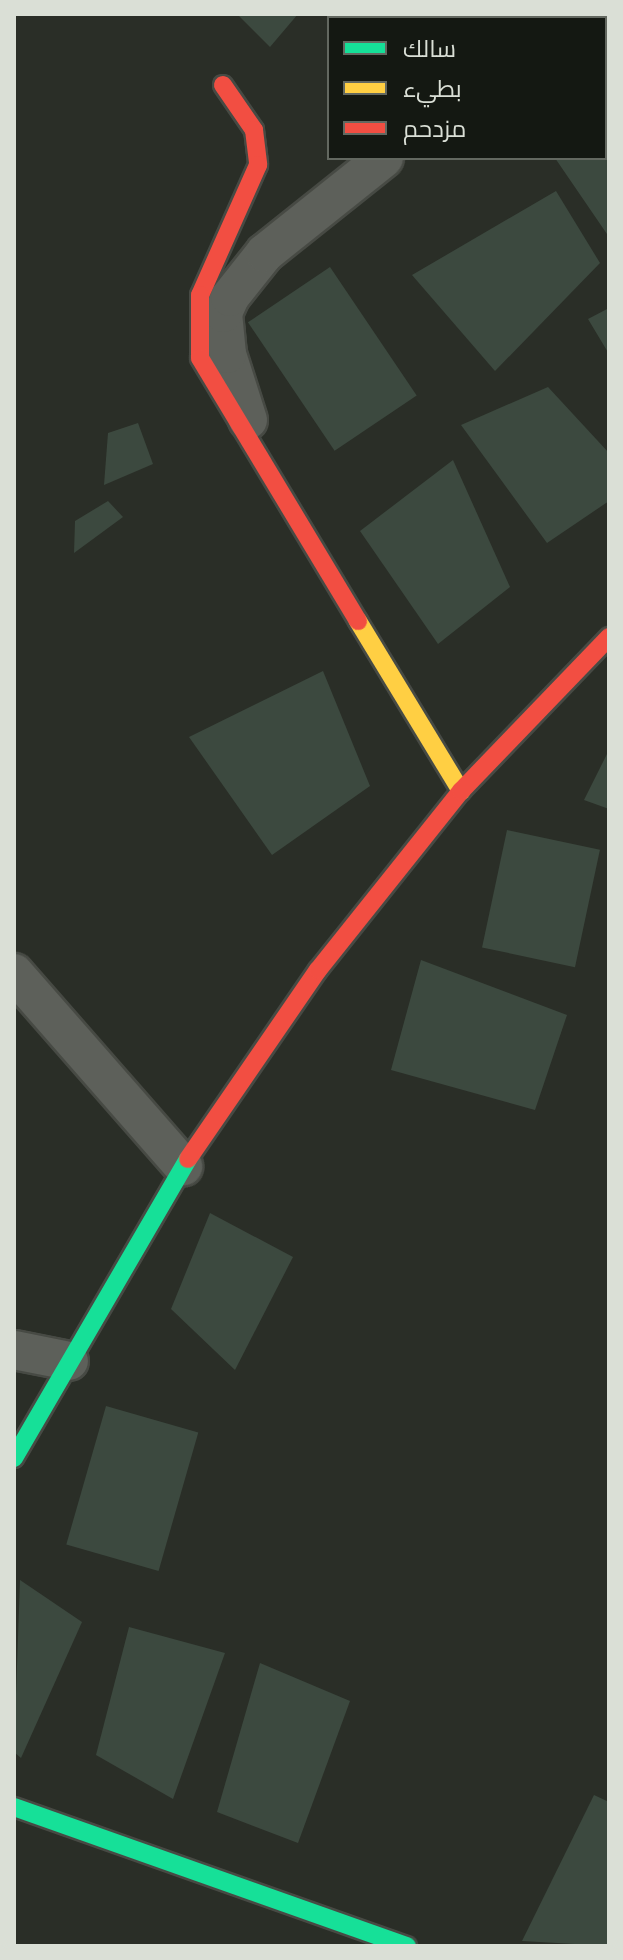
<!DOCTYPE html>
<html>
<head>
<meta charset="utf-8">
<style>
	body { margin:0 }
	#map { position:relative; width:623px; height:1960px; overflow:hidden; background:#2a2e27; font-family:"PT Serif",Cairo,serif }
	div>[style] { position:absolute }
	.building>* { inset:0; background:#3c493f; transform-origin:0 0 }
	.roads { filter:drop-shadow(2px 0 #474a44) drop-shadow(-2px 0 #474a44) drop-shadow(0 2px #474a44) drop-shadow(0 -2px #474a44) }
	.street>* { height:38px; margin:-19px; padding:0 19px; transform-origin:19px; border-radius:19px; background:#5d605a }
	.fast>* { height:18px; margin:-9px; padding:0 9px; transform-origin:9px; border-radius:9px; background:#16e098 }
	.slow>* { height:18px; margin:-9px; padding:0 9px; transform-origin:9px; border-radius:9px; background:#ffcf43 }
	.jam>* { height:18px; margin:-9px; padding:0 9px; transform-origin:9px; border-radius:9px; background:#f24e42 }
	span { translate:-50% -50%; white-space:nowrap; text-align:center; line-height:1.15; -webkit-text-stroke:6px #141812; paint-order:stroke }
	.frame { position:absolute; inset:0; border:16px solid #dadfd6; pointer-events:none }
	.legend { position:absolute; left:327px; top:16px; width:280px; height:144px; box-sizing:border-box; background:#141812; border:2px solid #636860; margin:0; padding:10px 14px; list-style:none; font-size:24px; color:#dadfd6 }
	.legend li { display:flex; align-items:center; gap:16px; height:40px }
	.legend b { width:40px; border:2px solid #636860 }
</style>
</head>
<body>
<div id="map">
	<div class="building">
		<i style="clip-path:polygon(237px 14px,298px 14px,270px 47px)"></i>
		<i style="clip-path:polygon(605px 84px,609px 87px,609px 237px,555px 158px,605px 158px)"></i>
		<i style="clip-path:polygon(556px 191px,600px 263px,495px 371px,412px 275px)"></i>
		<i style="left:330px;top:267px;width:155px;height:99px;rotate:56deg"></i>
		<i style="clip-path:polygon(609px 308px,609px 354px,588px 319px)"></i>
		<i style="clip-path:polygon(548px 387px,609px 453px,609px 501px,547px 543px,461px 425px)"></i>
		<i style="clip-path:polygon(138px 423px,153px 464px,104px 485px,108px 433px)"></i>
		<i style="clip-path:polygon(453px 460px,510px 587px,438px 644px,360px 531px)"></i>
		<i style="clip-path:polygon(108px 501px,123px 517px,74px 553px,75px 521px)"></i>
		<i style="clip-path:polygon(323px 671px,370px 786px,272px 855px,189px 737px)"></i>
		<i style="clip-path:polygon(609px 750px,609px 809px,584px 800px)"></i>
		<i style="left:507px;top:830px;width:95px;height:120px;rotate:12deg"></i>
		<i style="clip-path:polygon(421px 960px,567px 1015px,535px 1110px,391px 1070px)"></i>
		<i style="clip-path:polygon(210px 1213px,293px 1257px,235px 1370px,171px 1309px)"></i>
		<i style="left:106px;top:1406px;width:96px;height:144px;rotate:16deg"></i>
		<i style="clip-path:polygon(20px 1580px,82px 1622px,21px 1758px,14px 1752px)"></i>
		<i style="clip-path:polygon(129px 1627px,225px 1653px,173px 1799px,96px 1755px)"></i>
		<i style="clip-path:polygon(260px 1663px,350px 1701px,298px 1843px,217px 1812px)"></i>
		<i style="clip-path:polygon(594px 1795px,609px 1802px,609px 1946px,522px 1941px)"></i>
	</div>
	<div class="roads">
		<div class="street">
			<i style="left:605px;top:61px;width:4px;rotate:14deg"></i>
			<i style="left:248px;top:420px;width:69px;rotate:-107.7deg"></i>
			<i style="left:227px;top:354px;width:41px;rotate:-95.6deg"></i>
			<i style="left:223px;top:313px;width:17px;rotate:-66deg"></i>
			<i style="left:230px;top:297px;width:56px;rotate:-51.5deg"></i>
			<i style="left:265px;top:253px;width:152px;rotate:-38.6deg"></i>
			<i style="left:14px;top:973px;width:257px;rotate:48.8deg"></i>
			<i style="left:14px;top:1350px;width:56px;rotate:11.3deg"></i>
		</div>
		<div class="fast">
			<i style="left:14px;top:1458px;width:346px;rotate:-59.8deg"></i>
			<i style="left:14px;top:1807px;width:417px;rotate:19.5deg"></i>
		</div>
		<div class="slow">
			<i style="left:358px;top:621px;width:199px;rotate:58.8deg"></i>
		</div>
		<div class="jam">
			<i style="left:223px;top:85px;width:55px;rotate:55.4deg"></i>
			<i style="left:254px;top:130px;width:35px;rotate:83deg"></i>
			<i style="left:258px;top:165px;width:142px;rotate:114deg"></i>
			<i style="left:200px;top:295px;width:63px;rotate:90deg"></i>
			<i style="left:200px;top:358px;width:307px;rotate:59deg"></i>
			<i style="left:188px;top:1159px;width:229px;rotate:-55.5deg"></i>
			<i style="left:318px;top:970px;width:229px;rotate:-51.4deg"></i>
			<i style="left:461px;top:791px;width:214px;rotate:-46.1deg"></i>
		</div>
	</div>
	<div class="frame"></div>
	<ul class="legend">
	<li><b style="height:10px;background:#16e098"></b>سالك</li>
	<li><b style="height:10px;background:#ffcf43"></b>بطيء</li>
	<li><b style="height:10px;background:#f24e42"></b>مزدحم</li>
	</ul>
</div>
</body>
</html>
